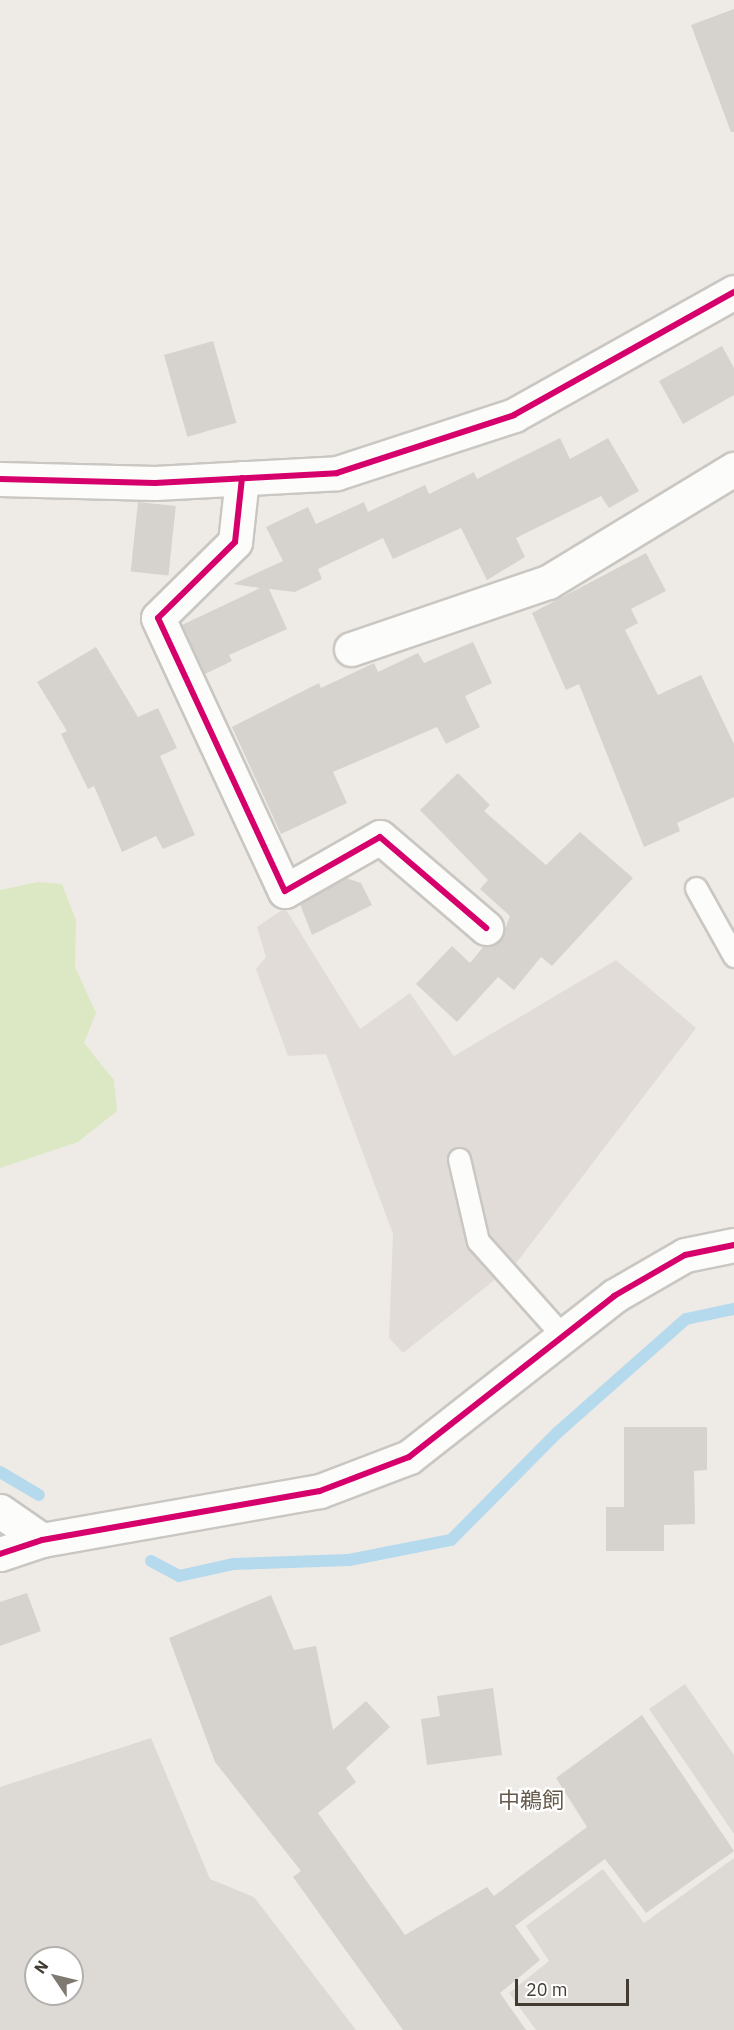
<!DOCTYPE html>
<html>
<head>
<meta charset="utf-8">
<style>
	body { margin:0 }
	#map { position:relative; width:734px; height:2030px; overflow:hidden; background:#eeebe6; font-family:"IBM Plex Sans","Noto Sans JP",sans-serif }
	div>[style] { position:absolute }
	.industrial>* { inset:0; background:#e1dcd7 }
	.green>* { inset:0; background:#dce8c4 }
	.parking>* { inset:0; background:#dddad6 }
	.stream>* { height:12px; margin:-6px; padding:0 6px; transform-origin:6px; border-radius:6px; background:#b5d9ed }
	.building>* { inset:0; background:#d6d2cd; transform-origin:0 0 }
	.roads { filter:drop-shadow(2px 0 #cac7c2) drop-shadow(-2px 0 #cac7c2) drop-shadow(0 2px #cac7c2) drop-shadow(0 -2px #cac7c2) }
	.service>* { height:21px; margin:-10.5px; padding:0 10.5px; transform-origin:10.5px; border-radius:10.5px; background:#fcfcfb }
	.minor>* { height:33px; margin:-16.5px; padding:0 16.5px; transform-origin:16.5px; border-radius:16.5px; background:#fcfcfb }
	.tertiary>* { height:33px; margin:-16.5px; padding:0 16.5px; transform-origin:16.5px; border-radius:16.5px; background:#fcfcfb }
	.cycleway>* { height:6px; margin:-3px; padding:0 3px; transform-origin:3px; border-radius:3px; background:#d6006c }
	span { translate:-50% -50%; white-space:nowrap; text-align:center; line-height:1.15; -webkit-text-stroke:4.5px #fff; paint-order:stroke }
	.quarter-label { font-size:22px; color:#65594a }
	.north { position:absolute; left:24px; top:1946px; width:60px; height:60px; box-sizing:border-box; background:#fff; border:2px solid #b3b1ad; border-radius:50%; rotate:305deg; font-size:16px; font-weight:700; line-height:24px; text-align:center; color:#423b32 }
	.north::after { content:''; display:block; margin:auto; width:21px; height:27px; background:#7e7971; clip-path:polygon(50% 0,100% 100%,50% 72%,0 100%) }
	.scale { position:absolute; left:515px; top:1979px; width:114px; height:27px; box-sizing:border-box; border:3px solid #423b32; border-top:0; padding-left:8px; font-size:18px; line-height:21px; white-space:nowrap; color:#423b32; -webkit-text-stroke:4px #fff; paint-order:stroke }
</style>
</head>
<body>
<div id="map">
	<div class="industrial">
		<i style="clip-path:polygon(285px 908px,360px 1029px,410px 993px,454px 1056px,616px 960px,696px 1028px,517px 1262px,403px 1353px,389px 1338px,393px 1234px,326px 1054px,288px 1056px,256px 969px,266px 957px,257px 927px)"></i>
	</div>
	<div class="green">
		<i style="clip-path:polygon(38px 882px,62px 884px,76px 920px,75px 967px,96px 1013px,84px 1043px,114px 1080px,117px 1111px,78px 1142px,0 1168px,0 890px)"></i>
	</div>
	<div class="parking">
		<i style="clip-path:polygon(685px 1684px,734px 1755px,734px 1834px,649px 1709px)"></i>
		<i style="clip-path:polygon(evenodd,151px 1738px,210px 1879px,254px 1897px,356px 2030px,0 2030px,0 1787px,151px 1738px,36px 1958px,72px 1958px,72px 1994px,36px 1994px,36px 1958px)"></i>
		<i style="clip-path:polygon(734px 1858px,734px 2030px,536px 2030px,509px 1993px,549px 1961px,526px 1926px,603px 1869px,644px 1923px)"></i>
	</div>
	<div class="stream">
		<i style="left:0;top:1472px;width:45px;rotate:30.5deg"></i>
		<i style="left:151px;top:1561px;width:32px;rotate:28deg"></i>
		<i style="left:179px;top:1576px;width:55px;rotate:-12.5deg"></i>
		<i style="left:233px;top:1564px;width:116px;rotate:-2deg"></i>
		<i style="left:349px;top:1560px;width:104px;rotate:-11.1deg"></i>
		<i style="left:451px;top:1540px;width:151px;rotate:-45.3deg"></i>
		<i style="left:557px;top:1433px;width:172px;rotate:-41.5deg"></i>
		<i style="left:686px;top:1319px;width:49px;rotate:-11.8deg"></i>
	</div>
	<div class="building">
		<i style="clip-path:polygon(734px 9px,734px 132px,731px 132px,691px 25px)"></i>
		<i style="left:213px;top:341px;width:85px;height:51px;rotate:74deg"></i>
		<i style="clip-path:polygon(722px 346px,734px 368px,734px 395px,683px 424px,659px 381px)"></i>
		<i style="clip-path:polygon(560px 438px,570px 459px,608px 438px,639px 491px,609px 508px,601px 496px,516px 538px,525px 557px,487px 580px,461px 528px,393px 559px,383px 538px,318px 569px,322px 579px,295px 592px,269px 589px,287px 629px,229px 655px,232px 661px,205px 674px,182px 625px,260px 588px,233px 584px,283px 561px,266px 527px,308px 507px,316px 524px,364px 502px,368px 512px,425px 485px,429px 494px,474px 472px,477px 479px)"></i>
		<i style="left:138px;top:502px;width:38px;height:70px;rotate:6deg"></i>
		<i style="clip-path:polygon(646px 553px,666px 591px,631px 609px,638px 623px,625px 630px,658px 695px,701px 675px,734px 744px,734px 797px,677px 823px,680px 831px,644px 847px,579px 684px,566px 690px,532px 613px)"></i>
		<i style="clip-path:polygon(473px 642px,492px 683px,465px 696px,480px 727px,446px 744px,437px 727px,333px 772px,347px 803px,281px 834px,232px 727px,319px 683px,321px 688px,374px 663px,378px 672px,418px 653px,424px 663px)"></i>
		<i style="clip-path:polygon(96px 647px,138px 717px,158px 708px,177px 748px,160px 756px,195px 835px,163px 849px,156px 836px,122px 852px,94px 786px,88px 789px,61px 734px,67px 731px,37px 682px)"></i>
		<i style="clip-path:polygon(458px 773px,490px 805px,484px 811px,546px 865px,580px 832px,633px 878px,552px 966px,541px 957px,514px 990px,498px 977px,457px 1022px,416px 984px,452px 946px,470px 963px,484px 946px,501px 940px,510px 916px,480px 889px,488px 880px,420px 810px)"></i>
		<i style="clip-path:polygon(346px 878px,361px 883px,372px 905px,312px 935px,300px 904px)"></i>
		<i style="clip-path:polygon(624px 1427px,707px 1427px,707px 1470px,694px 1471px,695px 1524px,664px 1525px,664px 1551px,606px 1551px,606px 1507px,624px 1507px)"></i>
		<i style="clip-path:polygon(27px 1593px,41px 1631px,0 1646px,0 1602px)"></i>
		<i style="clip-path:polygon(271px 1595px,294px 1650px,316px 1646px,333px 1730px,366px 1701px,390px 1727px,346px 1768px,356px 1782px,318px 1813px,405px 1935px,487px 1887px,494px 1896px,587px 1827px,556px 1778px,642px 1715px,734px 1851px,646px 1913px,605px 1859px,515px 1926px,540px 1960px,500px 1993px,526px 2030px,403px 2030px,293px 1877px,301px 1871px,215px 1762px,169px 1638px)"></i>
		<i style="clip-path:polygon(493px 1688px,502px 1755px,427px 1765px,421px 1719px,440px 1716px,437px 1696px)"></i>
	</div>
	<div class="roads">
		<div class="service">
			<i style="left:696px;top:888px;width:78px;rotate:60.8deg"></i>
			<i style="left:459px;top:1159px;width:84px;rotate:77deg"></i>
			<i style="left:478px;top:1241px;width:127px;rotate:48.2deg"></i>
		</div>
		<div class="minor">
			<i style="left:242px;top:478px;width:64px;rotate:96.2deg"></i>
			<i style="left:235px;top:542px;width:108px;rotate:135.4deg"></i>
			<i style="left:158px;top:618px;width:301px;rotate:65.1deg"></i>
			<i style="left:285px;top:891px;width:109px;rotate:-29.6deg"></i>
			<i style="left:380px;top:837px;width:140px;rotate:40.6deg"></i>
			<i style="left:0;top:479px;width:155px;rotate:1.5deg"></i>
			<i style="left:155px;top:483px;width:182px;rotate:-3.1deg"></i>
			<i style="left:337px;top:473px;width:186px;rotate:-18.1deg"></i>
			<i style="left:514px;top:415px;width:252px;rotate:-29.2deg"></i>
			<i style="left:351px;top:649px;width:208px;rotate:-18.8deg"></i>
			<i style="left:548px;top:582px;width:218px;rotate:-31.3deg"></i>
			<i style="left:0;top:1511px;width:51px;rotate:34.6deg"></i>
		</div>
		<div class="tertiary">
			<i style="left:0;top:1554px;width:44px;rotate:-18.4deg"></i>
			<i style="left:42px;top:1540px;width:282px;rotate:-10deg"></i>
			<i style="left:320px;top:1491px;width:95px;rotate:-20.9deg"></i>
			<i style="left:409px;top:1457px;width:261px;rotate:-38.1deg"></i>
			<i style="left:614px;top:1296px;width:82px;rotate:-30deg"></i>
			<i style="left:685px;top:1255px;width:50px;rotate:-11.5deg"></i>
		</div>
	</div>
	<div class="cycleway">
		<i style="left:242px;top:478px;width:64px;rotate:96.2deg"></i>
		<i style="left:235px;top:542px;width:108px;rotate:135.4deg"></i>
		<i style="left:158px;top:618px;width:301px;rotate:65.1deg"></i>
		<i style="left:285px;top:891px;width:109px;rotate:-29.6deg"></i>
		<i style="left:380px;top:837px;width:140px;rotate:40.6deg"></i>
		<i style="left:0;top:479px;width:155px;rotate:1.5deg"></i>
		<i style="left:155px;top:483px;width:182px;rotate:-3.1deg"></i>
		<i style="left:337px;top:473px;width:186px;rotate:-18.1deg"></i>
		<i style="left:514px;top:415px;width:252px;rotate:-29.2deg"></i>
		<i style="left:0;top:1554px;width:44px;rotate:-18.4deg"></i>
		<i style="left:42px;top:1540px;width:282px;rotate:-10deg"></i>
		<i style="left:320px;top:1491px;width:95px;rotate:-20.9deg"></i>
		<i style="left:409px;top:1457px;width:261px;rotate:-38.1deg"></i>
		<i style="left:614px;top:1296px;width:82px;rotate:-30deg"></i>
		<i style="left:685px;top:1255px;width:50px;rotate:-11.5deg"></i>
	</div>
	<div class="quarter-label">
		<span style="left:531px;top:1800px">中鵜飼</span>
	</div>
	<div class="north">N</div>
	<div class="scale">20 m</div>
</div>
</body>
</html>
